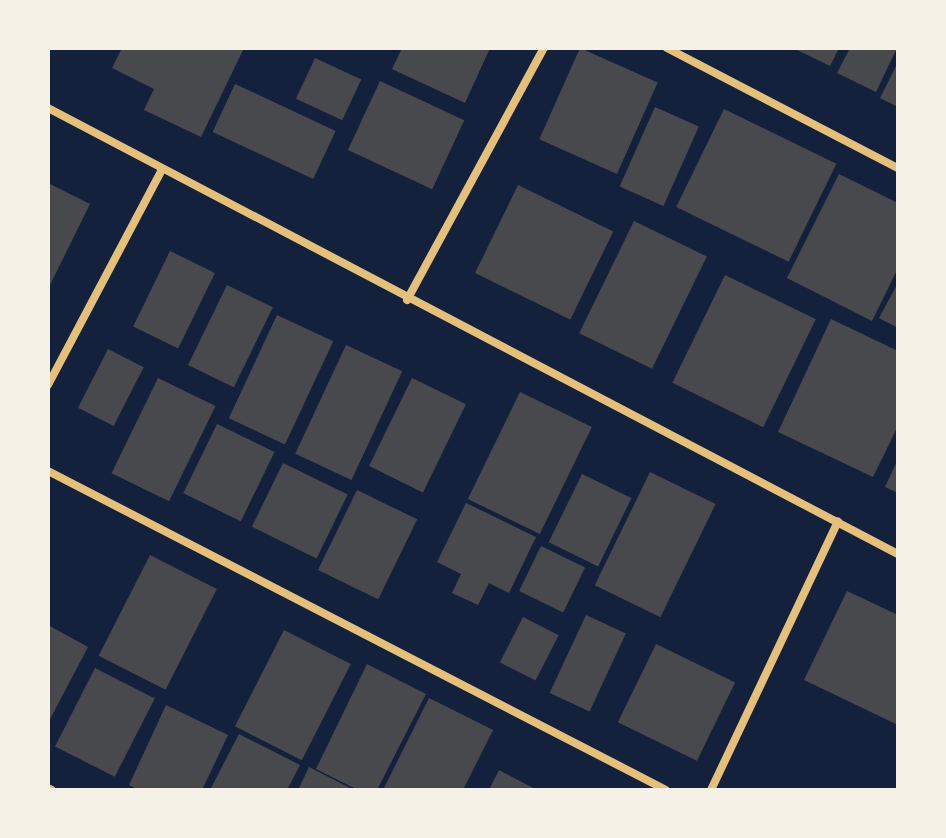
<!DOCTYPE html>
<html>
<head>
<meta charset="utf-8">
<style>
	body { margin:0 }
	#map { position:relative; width:946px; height:838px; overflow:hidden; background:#14213d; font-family:Roboto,sans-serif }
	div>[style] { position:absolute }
	.building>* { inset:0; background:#48494c; transform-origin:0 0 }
	.minor>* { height:8px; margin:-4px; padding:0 4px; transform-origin:4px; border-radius:4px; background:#e5c07b }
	span { translate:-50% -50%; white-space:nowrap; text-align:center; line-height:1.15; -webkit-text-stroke:8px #f6f1e7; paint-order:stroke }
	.frame { position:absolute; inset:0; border:50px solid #f6f1e7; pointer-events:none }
</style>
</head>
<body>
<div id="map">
	<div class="building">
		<i style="clip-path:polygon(122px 48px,244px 48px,201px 137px,144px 110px,154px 89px,112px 68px)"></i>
		<i style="clip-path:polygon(402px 48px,490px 48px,465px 103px,392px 69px)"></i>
		<i style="left:580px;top:48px;width:85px;height:100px;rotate:24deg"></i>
		<i style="clip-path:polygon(793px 48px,839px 48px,830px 66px)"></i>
		<i style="clip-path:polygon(850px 48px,897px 48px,876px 92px,837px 73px)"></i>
		<i style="left:315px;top:58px;width:51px;height:45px;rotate:25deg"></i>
		<i style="clip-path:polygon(898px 62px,898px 107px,880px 98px)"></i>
		<i style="left:380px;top:81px;width:93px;height:76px;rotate:25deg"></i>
		<i style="left:235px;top:84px;width:111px;height:53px;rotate:25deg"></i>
		<i style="left:655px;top:107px;width:48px;height:87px;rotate:24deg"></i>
		<i style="left:724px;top:109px;width:125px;height:109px;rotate:26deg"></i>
		<i style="clip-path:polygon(839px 174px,898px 203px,898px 268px,872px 321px,787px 278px)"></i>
		<i style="clip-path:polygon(48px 183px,90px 204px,48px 289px)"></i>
		<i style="left:518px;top:185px;width:106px;height:98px;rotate:26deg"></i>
		<i style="left:634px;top:221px;width:81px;height:125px;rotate:26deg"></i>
		<i style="left:170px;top:251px;width:50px;height:84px;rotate:26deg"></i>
		<i style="left:725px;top:275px;width:101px;height:120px;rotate:26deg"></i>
		<i style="clip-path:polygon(898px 283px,898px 328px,879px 318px)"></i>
		<i style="left:227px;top:285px;width:51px;height:89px;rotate:26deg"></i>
		<i style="left:277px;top:315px;width:62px;height:114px;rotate:25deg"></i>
		<i style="clip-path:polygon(831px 319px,898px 351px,898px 426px,873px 477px,778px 432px)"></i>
		<i style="left:346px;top:345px;width:62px;height:120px;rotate:25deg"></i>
		<i style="left:108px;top:349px;width:40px;height:66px;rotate:27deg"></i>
		<i style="left:158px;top:378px;width:64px;height:106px;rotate:26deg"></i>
		<i style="left:412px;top:378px;width:60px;height:98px;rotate:26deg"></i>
		<i style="left:520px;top:392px;width:80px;height:119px;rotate:26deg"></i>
		<i style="left:217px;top:424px;width:64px;height:77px;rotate:26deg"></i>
		<i style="clip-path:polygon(898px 459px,898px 493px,885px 487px)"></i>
		<i style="left:283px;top:463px;width:72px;height:71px;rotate:26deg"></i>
		<i style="left:650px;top:472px;width:73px;height:126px;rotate:26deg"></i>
		<i style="left:582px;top:474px;width:55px;height:76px;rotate:26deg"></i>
		<i style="left:357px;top:490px;width:67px;height:89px;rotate:26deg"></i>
		<i style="clip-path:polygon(466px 503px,536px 537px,509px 593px,489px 583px,478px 605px,452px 593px,461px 574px,437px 562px)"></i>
		<i style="left:541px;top:546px;width:49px;height:50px;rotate:26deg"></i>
		<i style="left:150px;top:555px;width:75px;height:113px;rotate:27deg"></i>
		<i style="clip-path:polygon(847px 591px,898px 615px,898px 725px,804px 680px)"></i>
		<i style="left:586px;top:615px;width:44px;height:86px;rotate:25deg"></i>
		<i style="left:523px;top:617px;width:40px;height:51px;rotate:27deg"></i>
		<i style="clip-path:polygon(48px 625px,88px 647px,48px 723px)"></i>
		<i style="left:284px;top:630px;width:75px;height:108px;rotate:27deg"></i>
		<i style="left:656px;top:644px;width:88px;height:87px;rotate:26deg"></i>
		<i style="clip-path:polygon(367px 664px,426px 694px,377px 790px,358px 790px,316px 769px)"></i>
		<i style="left:95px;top:668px;width:67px;height:88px;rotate:27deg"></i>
		<i style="clip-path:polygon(429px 698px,493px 730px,463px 790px,383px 790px)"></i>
		<i style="clip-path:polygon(166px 705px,228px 735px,202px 790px,139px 790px,129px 785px)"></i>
		<i style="clip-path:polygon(239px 734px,300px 765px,287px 790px,210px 790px)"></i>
		<i style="clip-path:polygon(309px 767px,354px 790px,298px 790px)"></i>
		<i style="clip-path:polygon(499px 770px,537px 790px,489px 790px)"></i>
	</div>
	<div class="minor">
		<i style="left:667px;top:48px;width:260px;rotate:27.5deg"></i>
		<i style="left:48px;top:108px;width:960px;rotate:27.69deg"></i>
		<i style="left:407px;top:300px;width:287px;rotate:-61.5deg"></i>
		<i style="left:48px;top:385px;width:243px;rotate:-62.1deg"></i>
		<i style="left:48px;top:471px;width:695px;rotate:27.3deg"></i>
		<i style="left:48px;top:788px;width:4px;rotate:27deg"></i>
		<i style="left:711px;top:790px;width:297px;rotate:-64.7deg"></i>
	</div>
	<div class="frame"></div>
</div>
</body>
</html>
